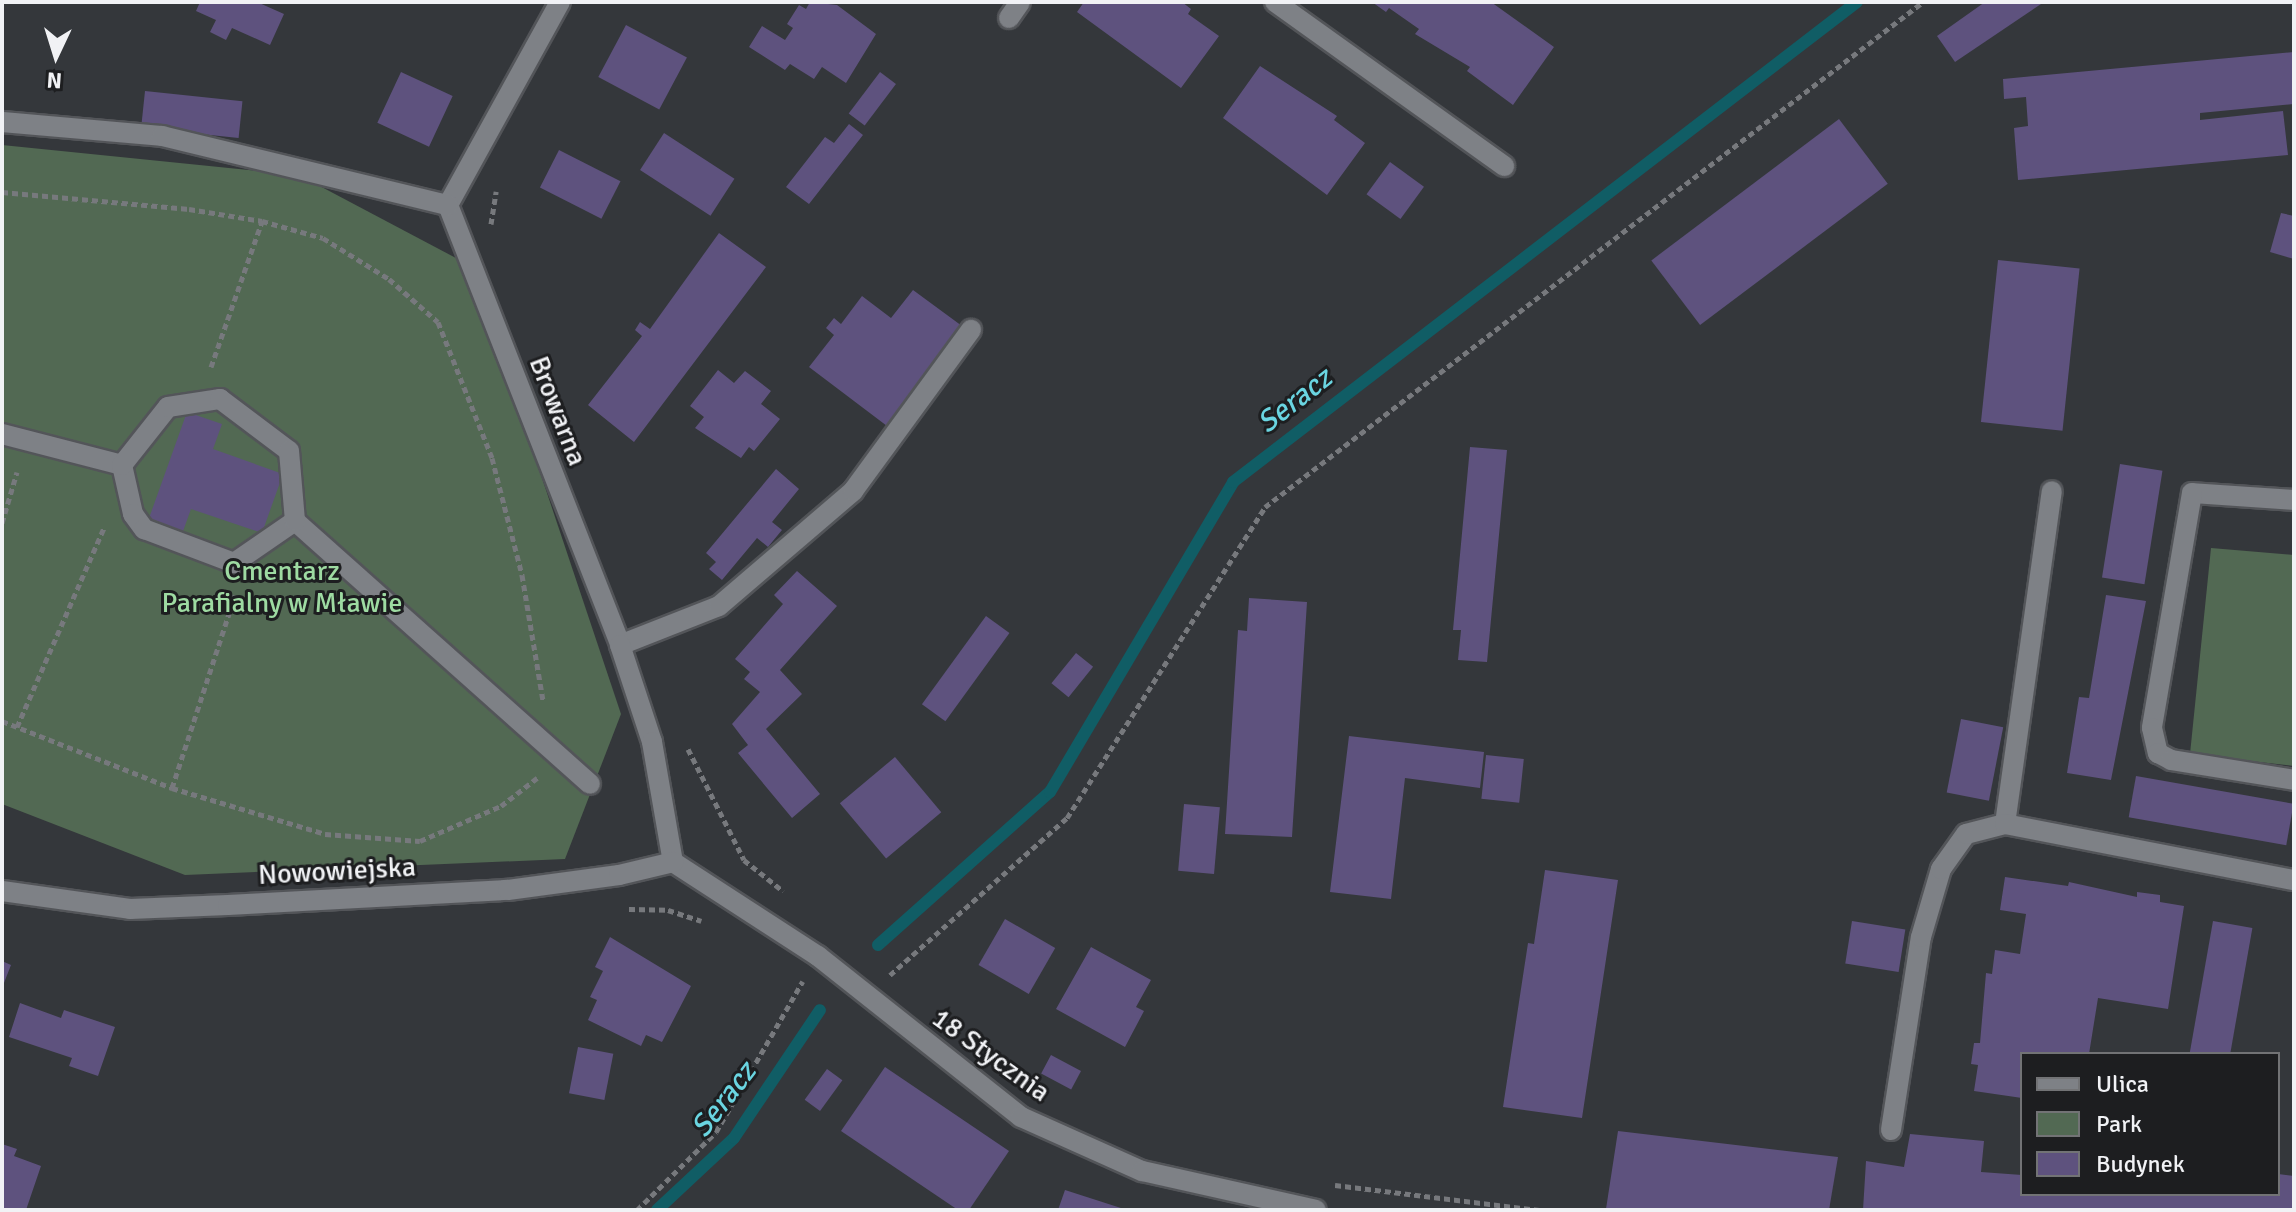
<!DOCTYPE html>
<html>
<head>
<meta charset="utf-8">
<style>
	body { margin:0 }
	#map { position:relative; width:2296px; height:1212px; overflow:hidden; background:#34373b; font-family:Signika,sans-serif }
	div>[style] { position:absolute }
	.green>* { inset:0; background:#526953 }
	.stream>* { height:12px; margin:-6px; padding:0 6px; transform-origin:6px; border-radius:6px; background:#105d65 }
	.building>* { inset:0; background:#5e527e; transform-origin:0 0 }
	.path>* { height:5px; margin-top:-2.5px; transform-origin:0; background:repeating-linear-gradient(90deg,#77797d 0 6px,transparent 0 10px) }
	.roads { filter:drop-shadow(2px 0 #535559) drop-shadow(-2px 0 #535559) drop-shadow(0 2px #535559) drop-shadow(0 -2px #535559) }
	.lane>* { height:20px; margin:-10px; padding:0 10px; transform-origin:10px; border-radius:10px; background:#7e8186 }
	.street>* { height:20px; margin:-10px; padding:0 10px; transform-origin:10px; border-radius:10px; background:#7e8186 }
	span { translate:-50% -50%; white-space:nowrap; text-align:center; line-height:1.15; -webkit-text-stroke:6px #1d1e20; paint-order:stroke }
	.street-label { font-size:28px; color:#f1f2f5 }
	.park-label { font-size:28px; color:#9edba2 }
	.water-label { font-size:30px; color:#6ad5e1; font-style:italic }
	.frame { position:absolute; inset:0; border:4px solid #f1f2f5; pointer-events:none }
	.legend { position:absolute; left:2020px; top:1052px; width:260px; height:144px; box-sizing:border-box; background:#1d1e20; border:2px solid #727375; margin:0; padding:10px 14px; list-style:none; font-size:24px; color:#f1f2f5 }
	.legend li { display:flex; align-items:center; gap:16px; height:40px }
	.legend b { width:40px; border:2px solid #727375 }
	.north { position:absolute; left:16px; top:16px; width:80px; height:80px; -webkit-text-stroke:6px #1d1e20; paint-order:stroke; rotate:184deg; font-size:22px; font-weight:700; line-height:32px; text-align:center; color:#f1f2f5 }
	.north::after { content:''; display:block; margin:auto; width:28px; height:36px; background:#f1f2f5; clip-path:polygon(50% 0,100% 100%,50% 72%,0 100%) }
</style>
</head>
<body>
<div id="map">
	<div class="green">
		<i style="clip-path:polygon(2px 145px,299px 175px,471px 266px,621px 714px,565px 859px,185px 875px,2px 804px)"></i>
		<i style="clip-path:polygon(2211px 548px,2294px 555px,2294px 766px,2190px 754px)"></i>
	</div>
	<div class="stream">
		<i style="left:878px;top:945px;width:230px;rotate:-41.7deg"></i>
		<i style="left:1050px;top:792px;width:360px;rotate:-59.4deg"></i>
		<i style="left:1233px;top:482px;width:787px;rotate:-37.57deg"></i>
		<i style="left:657px;top:1210px;width:105px;rotate:-43.1deg"></i>
		<i style="left:734px;top:1138px;width:154px;rotate:-56.1deg"></i>
	</div>
	<div class="building">
		<i style="clip-path:polygon(200px 2px,257px 2px,284px 14px,270px 45px,232px 28px,226px 40px,210px 32px,216px 20px,196px 11px)"></i>
		<i style="clip-path:polygon(810px 2px,837px 5px,876px 34px,846px 83px,822px 67px,814px 79px,790px 64px,785px 70px,749px 47px,762px 26px,785px 40px,793px 28px,787px 24px,799px 5px,806px 9px)"></i>
		<i style="clip-path:polygon(1084px 2px,1182px 2px,1191px 9px,1188px 14px,1219px 36px,1181px 88px,1077px 12px)"></i>
		<i style="clip-path:polygon(1372px 2px,1491px 2px,1554px 47px,1513px 105px,1467px 71px,1470px 67px,1415px 34px,1419px 29px,1389px 8px,1386px 12px)"></i>
		<i style="clip-path:polygon(1985px 2px,2044px 2px,1955px 62px,1937px 36px)"></i>
		<i style="left:626px;top:25px;width:69px;height:59px;rotate:28deg"></i>
		<i style="clip-path:polygon(2294px 52px,2294px 104px,2200px 113px,2200px 120px,2283px 111px,2288px 155px,2018px 180px,2014px 128px,2028px 126px,2026px 97px,2004px 99px,2003px 79px)"></i>
		<i style="clip-path:polygon(1260px 66px,1337px 116px,1334px 120px,1365px 143px,1327px 195px,1223px 118px)"></i>
		<i style="left:401px;top:72px;width:57px;height:56px;rotate:25deg"></i>
		<i style="left:880px;top:72px;width:20px;height:52px;rotate:37deg"></i>
		<i style="left:145px;top:91px;width:98px;height:37px;rotate:6deg"></i>
		<i style="left:1839px;top:119px;width:81px;height:235px;rotate:53deg"></i>
		<i style="clip-path:polygon(849px 124px,863px 135px,809px 204px,786px 187px,825px 137px,834px 143px)"></i>
		<i style="left:664px;top:133px;width:84px;height:44px;rotate:33deg"></i>
		<i style="left:559px;top:150px;width:69px;height:42px;rotate:27deg"></i>
		<i style="left:1390px;top:162px;width:42px;height:40px;rotate:36deg"></i>
		<i style="clip-path:polygon(2281px 213px,2294px 216px,2294px 259px,2270px 252px)"></i>
		<i style="clip-path:polygon(719px 233px,766px 267px,634px 442px,588px 405px,642px 336px,635px 330px,640px 322px,650px 329px)"></i>
		<i style="left:1998px;top:260px;width:82px;height:163px;rotate:6deg"></i>
		<i style="clip-path:polygon(913px 290px,962px 326px,887px 426px,809px 367px,834px 335px,826px 328px,834px 318px,841px 324px,862px 296px,891px 318px)"></i>
		<i style="clip-path:polygon(718px 370px,734px 383px,745px 371px,771px 391px,761px 404px,780px 419px,754px 451px,749px 447px,741px 458px,695px 428px,704px 417px,690px 406px)"></i>
		<i style="clip-path:polygon(187px 412px,222px 424px,213px 449px,283px 474px,262px 533px,191px 509px,182px 534px,148px 521px)"></i>
		<i style="clip-path:polygon(1470px 447px,1507px 450px,1487px 662px,1458px 660px,1461px 630px,1453px 630px)"></i>
		<i style="left:2120px;top:464px;width:43px;height:115px;rotate:9deg"></i>
		<i style="clip-path:polygon(776px 469px,799px 489px,772px 522px,782px 530px,768px 547px,757px 538px,722px 580px,709px 569px,716px 562px,706px 553px)"></i>
		<i style="clip-path:polygon(797px 571px,837px 606px,780px 670px,802px 694px,766px 729px,820px 794px,792px 818px,738px 753px,748px 745px,732px 724px,760px 692px,744px 679px,750px 672px,735px 659px,783px 604px,774px 595px)"></i>
		<i style="clip-path:polygon(2106px 595px,2146px 601px,2111px 780px,2067px 773px,2079px 697px,2089px 698px)"></i>
		<i style="clip-path:polygon(1249px 598px,1307px 602px,1292px 837px,1225px 834px,1238px 630px,1247px 631px)"></i>
		<i style="left:986px;top:616px;width:29px;height:109px;rotate:36deg"></i>
		<i style="left:1076px;top:653px;width:22px;height:39px;rotate:39deg"></i>
		<i style="left:1961px;top:719px;width:43px;height:75px;rotate:11deg"></i>
		<i style="clip-path:polygon(1349px 736px,1484px 752px,1480px 788px,1405px 778px,1391px 899px,1330px 892px)"></i>
		<i style="left:1486px;top:755px;width:38px;height:44px;rotate:6deg"></i>
		<i style="left:895px;top:757px;width:72px;height:72px;rotate:50deg"></i>
		<i style="left:2136px;top:776px;width:160px;height:42px;rotate:10deg"></i>
		<i style="left:1184px;top:804px;width:36px;height:67px;rotate:5deg"></i>
		<i style="clip-path:polygon(1545px 870px,1618px 880px,1582px 1118px,1503px 1107px,1528px 943px,1534px 944px)"></i>
		<i style="clip-path:polygon(2005px 877px,2068px 886px,2069px 882px,2137px 897px,2137px 892px,2160px 895px,2160px 902px,2184px 906px,2168px 1009px,2098px 998px,2089px 1054px,2022px 1054px,2022px 1098px,1974px 1091px,1978px 1065px,1971px 1064px,1974px 1043px,1980px 1043px,1986px 973px,1992px 974px,1995px 950px,2020px 954px,2026px 914px,2000px 910px)"></i>
		<i style="left:1005px;top:919px;width:58px;height:53px;rotate:30deg"></i>
		<i style="left:1852px;top:921px;width:54px;height:43px;rotate:9deg"></i>
		<i style="left:2213px;top:921px;width:40px;height:136px;rotate:10deg"></i>
		<i style="clip-path:polygon(610px 937px,691px 986px,662px 1042px,646px 1035px,641px 1046px,588px 1020px,597px 1000px,590px 997px,603px 971px,595px 967px)"></i>
		<i style="clip-path:polygon(1091px 947px,1151px 980px,1136px 1007px,1144px 1011px,1125px 1047px,1056px 1009px)"></i>
		<i style="clip-path:polygon(2px 961px,11px 965px,2px 988px)"></i>
		<i style="clip-path:polygon(20px 1003px,61px 1018px,64px 1010px,115px 1027px,98px 1076px,69px 1066px,72px 1058px,9px 1037px)"></i>
		<i style="left:578px;top:1047px;width:36px;height:47px;rotate:11deg"></i>
		<i style="left:1051px;top:1055px;width:34px;height:21px;rotate:28deg"></i>
		<i style="clip-path:polygon(885px 1067px,1009px 1151px,969px 1210px,958px 1210px,841px 1131px)"></i>
		<i style="left:827px;top:1069px;width:19px;height:38px;rotate:36deg"></i>
		<i style="clip-path:polygon(1618px 1131px,1838px 1157px,1829px 1210px,1606px 1209px)"></i>
		<i style="clip-path:polygon(1910px 1134px,1984px 1141px,1981px 1172px,2022px 1175px,2022px 1194px,2278px 1194px,2278px 1174px,2294px 1176px,2294px 1210px,1863px 1210px,1866px 1161px,1904px 1167px)"></i>
		<i style="clip-path:polygon(2px 1144px,17px 1149px,14px 1156px,41px 1166px,26px 1210px,2px 1210px)"></i>
		<i style="clip-path:polygon(1065px 1190px,1124px 1209px,1124px 1210px,1058px 1210px)"></i>
	</div>
	<div class="path">
		<i style="left:2px;top:192px;width:188px;rotate:5.2deg"></i>
		<i style="left:189px;top:209px;width:74px;rotate:9.3deg"></i>
		<i style="left:491px;top:224px;width:33px;rotate:-81deg"></i>
		<i style="left:211px;top:367px;width:155px;rotate:-70.7deg"></i>
		<i style="left:262px;top:221px;width:63px;rotate:15.6deg"></i>
		<i style="left:323px;top:238px;width:78px;rotate:31.8deg"></i>
		<i style="left:389px;top:279px;width:65px;rotate:41.3deg"></i>
		<i style="left:438px;top:322px;width:146px;rotate:68.3deg"></i>
		<i style="left:492px;top:458px;width:121px;rotate:75.6deg"></i>
		<i style="left:522px;top:575px;width:127px;rotate:80.5deg"></i>
		<i style="left:2px;top:523px;width:53px;rotate:-73.6deg"></i>
		<i style="left:2px;top:721px;width:183px;rotate:21.5deg"></i>
		<i style="left:172px;top:788px;width:160px;rotate:16.7deg"></i>
		<i style="left:325px;top:834px;width:95px;rotate:4.2deg"></i>
		<i style="left:420px;top:841px;width:88px;rotate:-23.4deg"></i>
		<i style="left:501px;top:806px;width:46px;rotate:-37.9deg"></i>
		<i style="left:17px;top:727px;width:219px;rotate:-66.4deg"></i>
		<i style="left:688px;top:749px;width:124px;rotate:63.2deg"></i>
		<i style="left:744px;top:860px;width:50px;rotate:38.5deg"></i>
		<i style="left:172px;top:788px;width:203px;rotate:-71.9deg"></i>
		<i style="left:629px;top:909px;width:39px;rotate:1deg"></i>
		<i style="left:668px;top:910px;width:35px;rotate:18deg"></i>
		<i style="left:890px;top:975px;width:237px;rotate:-41.6deg"></i>
		<i style="left:1067px;top:818px;width:369px;rotate:-57.5deg"></i>
		<i style="left:1265px;top:507px;width:829px;rotate:-37.51deg"></i>
		<i style="left:1335px;top:1185px;width:206px;rotate:7deg"></i>
		<i style="left:637px;top:1210px;width:111px;rotate:-44.6deg"></i>
		<i style="left:716px;top:1132px;width:174px;rotate:-60.1deg"></i>
	</div>
	<div class="roads">
		<div class="lane">
			<i style="left:1275px;top:2px;width:282px;rotate:35.6deg"></i>
			<i style="left:1009px;top:18px;width:19px;rotate:-55deg"></i>
			<i style="left:2294px;top:500px;width:102px;rotate:-176.1deg"></i>
			<i style="left:2192px;top:493px;width:238px;rotate:99.7deg"></i>
			<i style="left:2152px;top:728px;width:26px;rotate:77deg"></i>
			<i style="left:2158px;top:753px;width:15px;rotate:28deg"></i>
			<i style="left:2171px;top:760px;width:125px;rotate:9.2deg"></i>
			<i style="left:620px;top:645px;width:106px;rotate:-21.5deg"></i>
			<i style="left:719px;top:606px;width:177px;rotate:-40.6deg"></i>
			<i style="left:853px;top:491px;width:200px;rotate:-53.8deg"></i>
			<i style="left:2005px;top:824px;width:336px;rotate:-82deg"></i>
			<i style="left:1891px;top:1130px;width:195px;rotate:-81.2deg"></i>
			<i style="left:1921px;top:937px;width:71px;rotate:-73.6deg"></i>
			<i style="left:1941px;top:869px;width:43px;rotate:-54.5deg"></i>
			<i style="left:1966px;top:834px;width:40px;rotate:-14.4deg"></i>
			<i style="left:2005px;top:824px;width:294px;rotate:11deg"></i>
		</div>
		<div class="street">
			<i style="left:560px;top:2px;width:232px;rotate:118.9deg"></i>
			<i style="left:448px;top:205px;width:472px;rotate:68.6deg"></i>
			<i style="left:620px;top:645px;width:102px;rotate:71.7deg"></i>
			<i style="left:652px;top:742px;width:122px;rotate:80.1deg"></i>
			<i style="left:2px;top:122px;width:161px;rotate:5deg"></i>
			<i style="left:162px;top:136px;width:294px;rotate:13.6deg"></i>
			<i style="left:2px;top:434px;width:124px;rotate:14.5deg"></i>
			<i style="left:122px;top:465px;width:50px;rotate:77.3deg"></i>
			<i style="left:133px;top:514px;width:19px;rotate:54deg"></i>
			<i style="left:144px;top:529px;width:96px;rotate:20.7deg"></i>
			<i style="left:234px;top:563px;width:74px;rotate:-34.5deg"></i>
			<i style="left:295px;top:521px;width:395px;rotate:41.7deg"></i>
			<i style="left:122px;top:465px;width:74px;rotate:-51.6deg"></i>
			<i style="left:168px;top:407px;width:53px;rotate:-8.7deg"></i>
			<i style="left:220px;top:399px;width:86px;rotate:37deg"></i>
			<i style="left:289px;top:451px;width:70px;rotate:85.1deg"></i>
			<i style="left:673px;top:862px;width:173px;rotate:33deg"></i>
			<i style="left:818px;top:956px;width:259px;rotate:38.4deg"></i>
			<i style="left:1021px;top:1117px;width:133px;rotate:24.1deg"></i>
			<i style="left:1142px;top:1171px;width:178px;rotate:12.6deg"></i>
			<i style="left:2px;top:891px;width:129px;rotate:8deg"></i>
			<i style="left:130px;top:909px;width:98px;rotate:-2.3deg"></i>
			<i style="left:228px;top:905px;width:280px;rotate:-3.1deg"></i>
			<i style="left:508px;top:890px;width:112px;rotate:-7.7deg"></i>
			<i style="left:619px;top:875px;width:56px;rotate:-13.5deg"></i>
		</div>
	</div>
	<div class="street-label">
		<span style="left:558px;top:411px;rotate:69deg">Browarna</span>
		<span style="left:337px;top:871px;rotate:-3deg">Nowowiejska</span>
		<span style="left:991px;top:1055px;rotate:36deg">18 Stycznia</span>
	</div>
	<div class="park-label">
		<span style="left:282px;top:587px">Cmentarz<br>Parafialny w Mławie</span>
	</div>
	<div class="water-label">
		<span style="left:1295px;top:401px;rotate:-38deg">Seracz</span>
		<span style="left:724px;top:1100px;rotate:-52deg">Seracz</span>
	</div>
	<div class="frame"></div>
	<ul class="legend">
	<li><b style="height:10px;background:#7e8186"></b>Ulica</li>
	<li><b style="height:22px;background:#526953"></b>Park</li>
	<li><b style="height:22px;background:#5e527e"></b>Budynek</li>
	</ul>
	<div class="north">N</div>
</div>
</body>
</html>
